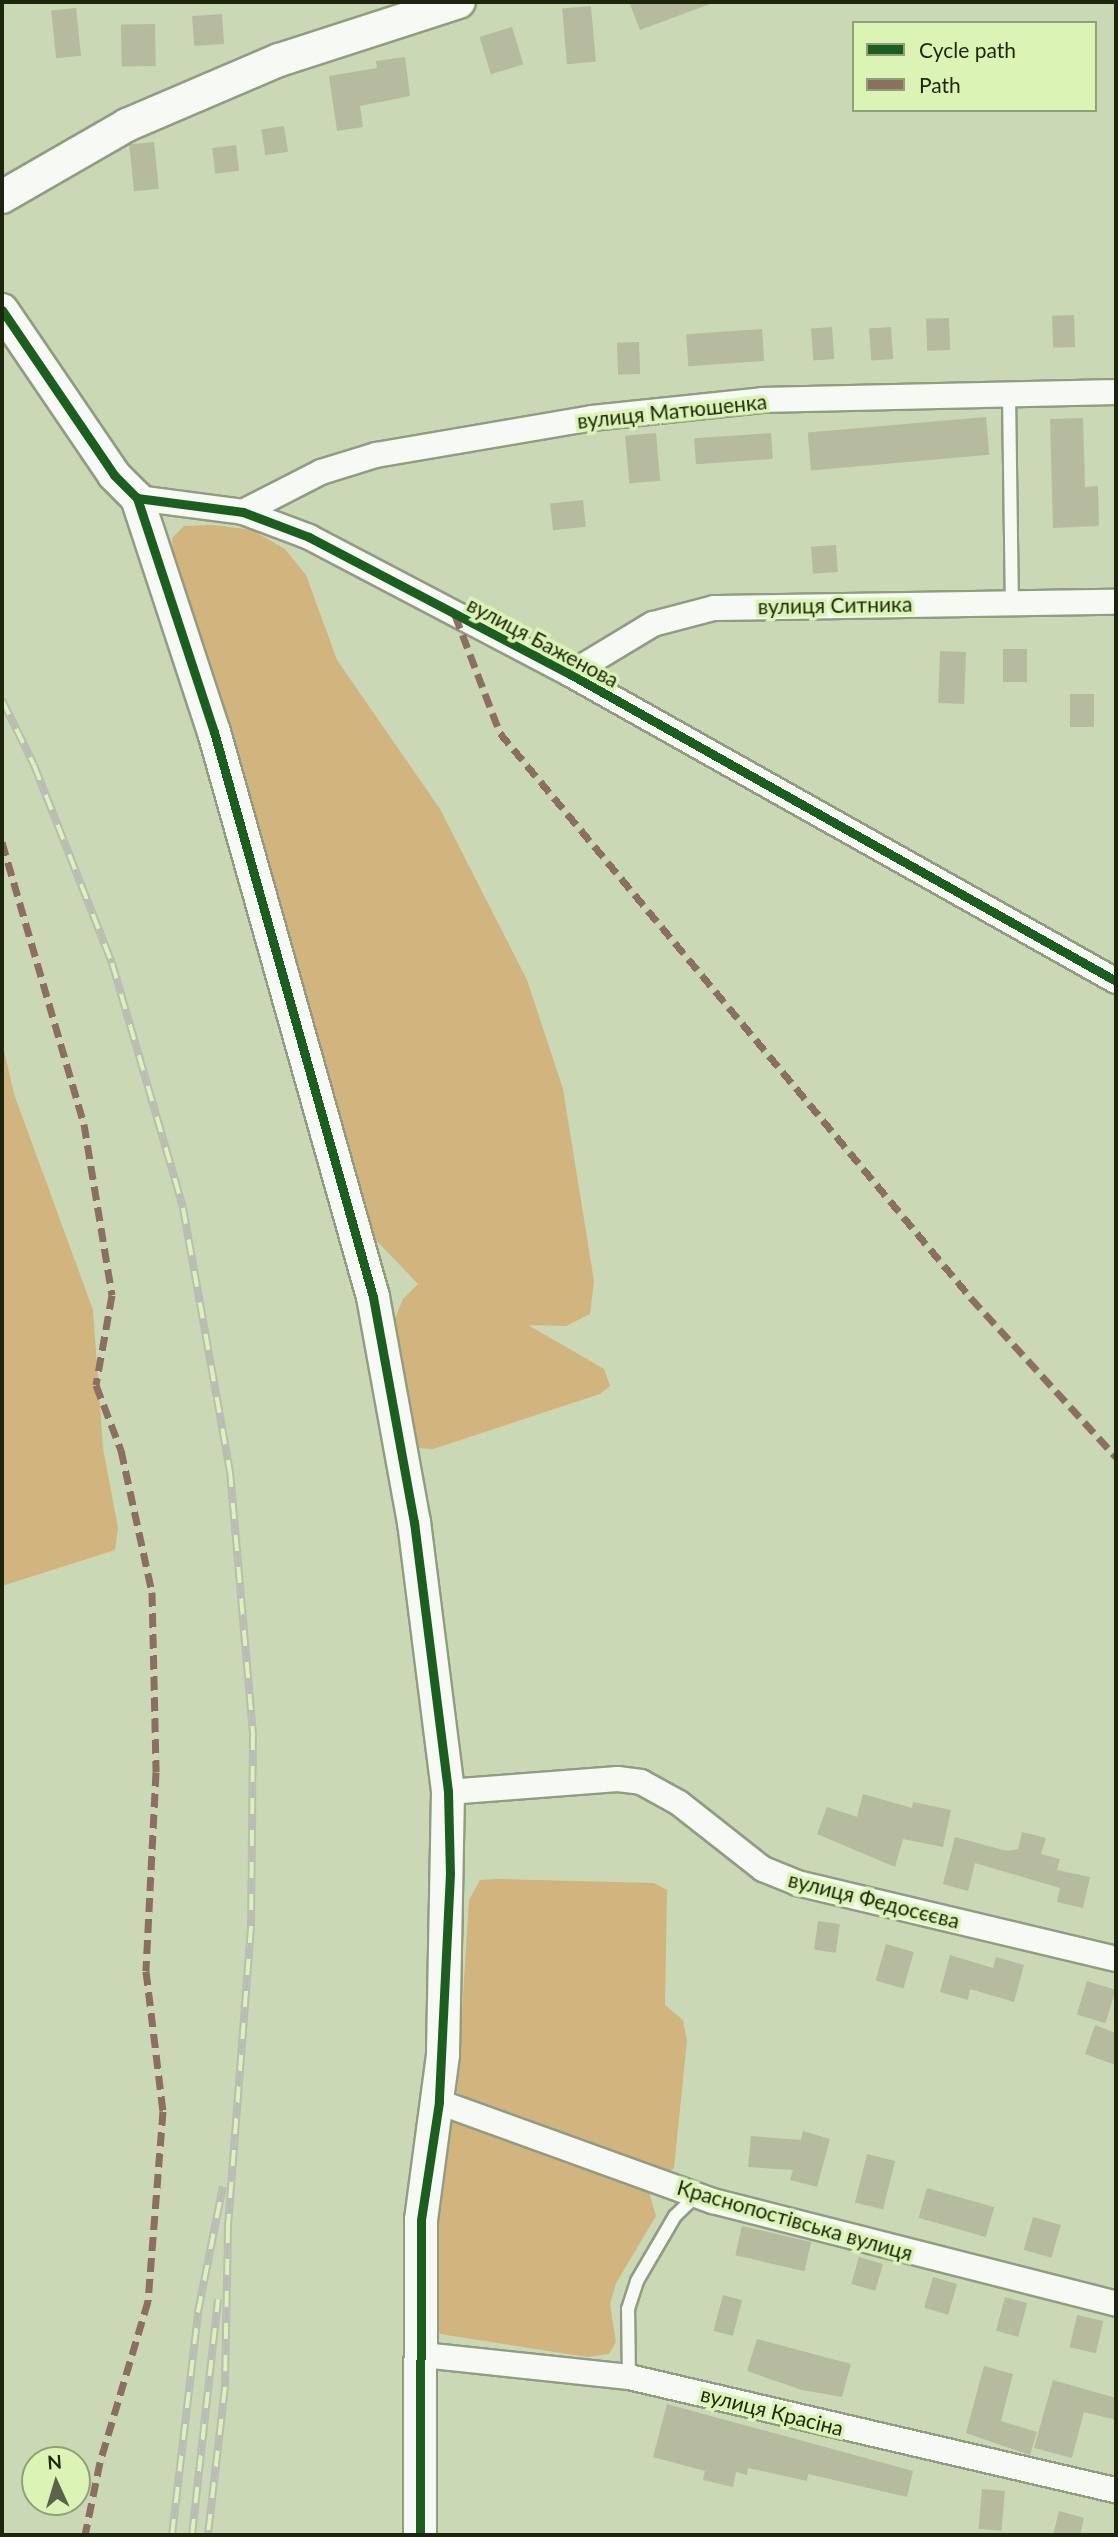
<!DOCTYPE html>
<html>
<head>
<meta charset="utf-8">
<style>
	body { margin:0 }
	#map { position:relative; width:1118px; height:2537px; overflow:hidden; background:#cad8b6; font-family:Lato,sans-serif }
	div>[style] { position:absolute }
	.forest>* { inset:0; background:#d2b47e }
	.building>* { inset:0; background:#b6bb9f; transform-origin:0 0 }
	.roads { filter:drop-shadow(2px 0 #919c81) drop-shadow(-2px 0 #919c81) drop-shadow(0 2px #919c81) drop-shadow(0 -2px #919c81) }
	.service>* { height:12px; margin:-6px; padding:0 6px; transform-origin:6px; border-radius:6px; background:#f7f9f4 }
	.minor>* { height:24px; margin:-12px; padding:0 12px; transform-origin:12px; border-radius:12px; background:#f7f9f4 }
	.tertiary>* { height:32px; margin:-16px; padding:0 16px; transform-origin:16px; border-radius:16px; background:#f7f9f4 }
	.rail>* { height:8px; margin-top:-4px; transform-origin:0; background:repeating-linear-gradient(90deg,#dbf4b5 0 16px,#babdb4 0 32px); box-sizing:border-box; border-block:2px solid #babdb4 }
	.quiet>* { height:7px; margin-top:-3.5px; transform-origin:0; background:repeating-linear-gradient(90deg,#8d6e63 0 14px,transparent 0 21px) }
	.cycleway>* { height:9px; margin:-4.5px; padding:0 4.5px; transform-origin:4.5px; border-radius:4.5px; background:#1b5e20 }
	span { translate:-50% -50%; white-space:nowrap; text-align:center; line-height:1.15; -webkit-text-stroke:7px #dbf4b5; paint-order:stroke }
	.street-label { font-size:21px; color:#1d260d }
	.frame { position:absolute; inset:0; border:4px solid #1d260d; pointer-events:none }
	.legend { position:absolute; left:852px; top:21px; width:245px; height:91px; box-sizing:border-box; background:#dbf4b5; border:2px solid #8fa272; margin:0; padding:9px 12px; list-style:none; font-size:21px; color:#1d260d }
	.legend li { display:flex; align-items:center; gap:14px; height:35px }
	.legend b { width:35px; border:2px solid #8fa272 }
	.north { position:absolute; left:21px; top:2446px; width:70px; height:70px; box-sizing:border-box; background:#dbf4b5; border:2px solid #8fa272; border-radius:50%; rotate:356deg; font-size:19px; font-weight:700; line-height:28px; text-align:center; color:#1d260d }
	.north::after { content:''; display:block; margin:auto; width:24px; height:32px; background:#5a6448; clip-path:polygon(50% 0,100% 100%,50% 72%,0 100%) }
</style>
</head>
<body>
<div id="map">
	<div class="forest">
		<i style="clip-path:polygon(214px 525px,252px 530px,285px 549px,306px 575px,337px 660px,440px 809px,527px 980px,563px 1089px,594px 1281px,590px 1314px,566px 1326px,528px 1325px,604px 1369px,610px 1386px,600px 1394px,433px 1449px,417px 1448px,394px 1321px,403px 1299px,418px 1284px,374px 1238px,361px 1204px,174px 568px,172px 538px,184px 526px)"></i>
		<i style="clip-path:polygon(2px 1042px,14px 1094px,93px 1310px,103px 1448px,118px 1528px,115px 1550px,2px 1586px)"></i>
		<i style="clip-path:polygon(497px 1879px,654px 1883px,667px 1890px,665px 2005px,683px 2020px,687px 2041px,674px 2168px,667px 2173px,472px 2104px,457px 2092px,469px 1900px,480px 1880px)"></i>
		<i style="clip-path:polygon(448px 2120px,649px 2192px,656px 2216px,616px 2283px,610px 2304px,616px 2342px,609px 2354px,587px 2357px,440px 2334px,434px 2318px,430px 2248px)"></i>
	</div>
	<div class="building">
		<i style="clip-path:polygon(629px 2px,710px 2px,710px 4px,640px 30px)"></i>
		<i style="left:591px;top:6px;width:56px;height:29px;rotate:85deg"></i>
		<i style="left:76px;top:8px;width:48px;height:25px;rotate:84deg"></i>
		<i style="left:222px;top:14px;width:30px;height:30px;rotate:86deg"></i>
		<i style="left:155px;top:24px;width:42px;height:34px;rotate:89deg"></i>
		<i style="left:512px;top:27px;width:39px;height:34px;rotate:73deg"></i>
		<i style="clip-path:polygon(405px 57px,410px 96px,360px 106px,363px 127px,337px 131px,329px 76px,377px 68px,376px 61px)"></i>
		<i style="left:284px;top:126px;width:26px;height:23px;rotate:81deg"></i>
		<i style="left:154px;top:142px;width:47px;height:25px;rotate:84deg"></i>
		<i style="left:236px;top:145px;width:26px;height:24px;rotate:83deg"></i>
		<i style="left:1074px;top:315px;width:32px;height:22px;rotate:88deg"></i>
		<i style="left:949px;top:318px;width:32px;height:23px;rotate:88deg"></i>
		<i style="left:832px;top:327px;width:32px;height:21px;rotate:86deg"></i>
		<i style="left:891px;top:327px;width:32px;height:22px;rotate:86deg"></i>
		<i style="left:762px;top:329px;width:32px;height:76px;rotate:86deg"></i>
		<i style="left:639px;top:342px;width:32px;height:22px;rotate:88deg"></i>
		<i style="left:986px;top:417px;width:38px;height:179px;rotate:85deg"></i>
		<i style="clip-path:polygon(1083px 418px,1085px 487px,1098px 486px,1099px 526px,1053px 528px,1050px 419px)"></i>
		<i style="left:656px;top:433px;width:48px;height:31px;rotate:85deg"></i>
		<i style="left:771px;top:433px;width:26px;height:77px;rotate:86deg"></i>
		<i style="left:583px;top:500px;width:27px;height:33px;rotate:84deg"></i>
		<i style="left:836px;top:545px;width:27px;height:25px;rotate:86deg"></i>
		<i style="left:1003px;top:649px;width:24px;height:33px"></i>
		<i style="left:940px;top:651px;width:26px;height:52px;rotate:2deg"></i>
		<i style="left:1070px;top:694px;width:24px;height:33px"></i>
		<i style="clip-path:polygon(863px 1794px,912px 1808px,913px 1802px,951px 1810px,943px 1847px,903px 1839px,895px 1867px,817px 1834px,827px 1807px,857px 1817px)"></i>
		<i style="clip-path:polygon(1022px 1832px,1046px 1838px,1041px 1854px,1060px 1859px,1057px 1870px,1090px 1877px,1083px 1908px,1057px 1902px,1060px 1888px,975px 1863px,968px 1891px,943px 1884px,955px 1837px,1007px 1851px,1018px 1849px)"></i>
		<i style="left:818px;top:1921px;width:22px;height:29px;rotate:8deg"></i>
		<i style="left:886px;top:1944px;width:29px;height:38px;rotate:16deg"></i>
		<i style="clip-path:polygon(950px 1955px,993px 1968px,996px 1957px,1024px 1965px,1014px 2002px,970px 1989px,968px 2000px,940px 1992px)"></i>
		<i style="left:1087px;top:1981px;width:30px;height:35px;rotate:17deg"></i>
		<i style="clip-path:polygon(1095px 2025px,1116px 2033px,1116px 2065px,1085px 2054px)"></i>
		<i style="clip-path:polygon(803px 2131px,830px 2139px,817px 2187px,790px 2180px,793px 2170px,748px 2167px,751px 2136px,801px 2140px)"></i>
		<i style="left:867px;top:2154px;width:29px;height:50px;rotate:14deg"></i>
		<i style="left:927px;top:2188px;width:70px;height:31px;rotate:16deg"></i>
		<i style="left:1033px;top:2217px;width:29px;height:34px;rotate:16deg"></i>
		<i style="left:742px;top:2226px;width:71px;height:30px;rotate:13deg"></i>
		<i style="left:859px;top:2257px;width:25px;height:28px;rotate:16deg"></i>
		<i style="left:933px;top:2277px;width:25px;height:32px;rotate:16deg"></i>
		<i style="left:723px;top:2295px;width:20px;height:37px;rotate:15deg"></i>
		<i style="left:1005px;top:2297px;width:23px;height:35px;rotate:15deg"></i>
		<i style="left:1077px;top:2315px;width:27px;height:33px;rotate:13deg"></i>
		<i style="clip-path:polygon(757px 2339px,851px 2364px,842px 2397px,802px 2390px,747px 2371px)"></i>
		<i style="clip-path:polygon(984px 2366px,1013px 2374px,1001px 2421px,1037px 2432px,1030px 2455px,966px 2433px)"></i>
		<i style="clip-path:polygon(1053px 2380px,1116px 2398px,1116px 2420px,1084px 2412px,1072px 2458px,1034px 2448px)"></i>
		<i style="clip-path:polygon(667px 2404px,913px 2471px,907px 2497px,808px 2474px,807px 2481px,748px 2468px,747px 2475px,736px 2472px,733px 2487px,703px 2480px,705px 2471px,653px 2457px)"></i>
		<i style="left:982px;top:2489px;width:23px;height:40px;rotate:5deg"></i>
		<i style="clip-path:polygon(1059px 2511px,1084px 2518px,1080px 2535px,1053px 2535px)"></i>
	</div>
	<div class="roads">
		<div class="service">
			<i style="left:1009px;top:394px;width:208px;rotate:89.2deg"></i>
			<i style="left:629px;top:2377px;width:68px;rotate:-90.8deg"></i>
			<i style="left:628px;top:2309px;width:29px;rotate:-72deg"></i>
			<i style="left:637px;top:2281px;width:75px;rotate:-59.7deg"></i>
			<i style="left:675px;top:2216px;width:30px;rotate:-44deg"></i>
		</div>
		<div class="minor">
			<i style="left:137px;top:498px;width:107px;rotate:7.5deg"></i>
			<i style="left:243px;top:512px;width:71px;rotate:20.7deg"></i>
			<i style="left:309px;top:537px;width:295px;rotate:27.7deg"></i>
			<i style="left:570px;top:674px;width:626px;rotate:29.35deg"></i>
			<i style="left:243px;top:512px;width:88px;rotate:-27.1deg"></i>
			<i style="left:321px;top:472px;width:58px;rotate:-17.2deg"></i>
			<i style="left:376px;top:455px;width:219px;rotate:-9.7deg"></i>
			<i style="left:592px;top:418px;width:171px;rotate:-6deg"></i>
			<i style="left:762px;top:400px;width:354px;rotate:-1.3deg"></i>
			<i style="left:570px;top:674px;width:97px;rotate:-31.1deg"></i>
			<i style="left:653px;top:624px;width:63px;rotate:-14.7deg"></i>
			<i style="left:714px;top:608px;width:402px;rotate:-0.9deg"></i>
			<i style="left:448px;top:1792px;width:170px;rotate:-4.4deg"></i>
			<i style="left:618px;top:1779px;width:23px;rotate:7deg"></i>
			<i style="left:641px;top:1782px;width:43px;rotate:28.9deg"></i>
			<i style="left:679px;top:1803px;width:107px;rotate:38.2deg"></i>
			<i style="left:763px;top:1869px;width:37px;rotate:22deg"></i>
			<i style="left:797px;top:1883px;width:328px;rotate:13.4deg"></i>
			<i style="left:439px;top:2102px;width:291px;rotate:19.9deg"></i>
			<i style="left:713px;top:2201px;width:416px;rotate:14.3deg"></i>
			<i style="left:423px;top:2355px;width:207px;rotate:6.1deg"></i>
			<i style="left:629px;top:2377px;width:500px;rotate:13.1deg"></i>
		</div>
		<div class="tertiary">
			<i style="left:2px;top:197px;width:144px;rotate:-29.9deg"></i>
			<i style="left:127px;top:125px;width:165px;rotate:-23.2deg"></i>
			<i style="left:279px;top:60px;width:189px;rotate:-17.9deg"></i>
			<i style="left:2px;top:310px;width:199px;rotate:55.8deg"></i>
			<i style="left:114px;top:475px;width:33px;rotate:45deg"></i>
			<i style="left:137px;top:498px;width:246px;rotate:71.8deg"></i>
			<i style="left:214px;top:732px;width:587px;rotate:74.28deg"></i>
			<i style="left:373px;top:1297px;width:229px;rotate:79.7deg"></i>
			<i style="left:414px;top:1522px;width:272px;rotate:82.8deg"></i>
			<i style="left:448px;top:1792px;width:263px;rotate:91.1deg"></i>
			<i style="left:443px;top:2055px;width:166px;rotate:97.6deg"></i>
			<i style="left:421px;top:2220px;width:315px;rotate:90.2deg"></i>
		</div>
	</div>
	<div class="rail">
		<i style="left:2px;top:700px;width:72px;rotate:63.8deg"></i>
		<i style="left:34px;top:765px;width:213px;rotate:68.5deg"></i>
		<i style="left:112px;top:963px;width:255px;rotate:73.8deg"></i>
		<i style="left:183px;top:1208px;width:267px;rotate:79.9deg"></i>
		<i style="left:230px;top:1471px;width:264px;rotate:85deg"></i>
		<i style="left:253px;top:1734px;width:193px;rotate:90.6deg"></i>
		<i style="left:251px;top:1927px;width:301px;rotate:94.4deg"></i>
		<i style="left:228px;top:2227px;width:160px;rotate:91.1deg"></i>
		<i style="left:225px;top:2387px;width:149px;rotate:96.6deg"></i>
		<i style="left:172px;top:2535px;width:225px;rotate:-83.3deg"></i>
		<i style="left:198px;top:2312px;width:128px;rotate:-78.8deg"></i>
		<i style="left:192px;top:2535px;width:237px;rotate:-83.7deg"></i>
	</div>
	<div class="quiet">
		<i style="left:455px;top:615px;width:126px;rotate:69.1deg"></i>
		<i style="left:500px;top:733px;width:736px;rotate:50.18deg"></i>
		<i style="left:971px;top:1298px;width:215px;rotate:47.6deg"></i>
		<i style="left:2px;top:842px;width:294px;rotate:73.8deg"></i>
		<i style="left:84px;top:1124px;width:173px;rotate:80.7deg"></i>
		<i style="left:112px;top:1295px;width:91px;rotate:100.1deg"></i>
		<i style="left:96px;top:1385px;width:70px;rotate:69deg"></i>
		<i style="left:121px;top:1450px;width:145px;rotate:77.7deg"></i>
		<i style="left:152px;top:1592px;width:180px;rotate:88.7deg"></i>
		<i style="left:156px;top:1772px;width:199px;rotate:92.9deg"></i>
		<i style="left:146px;top:1971px;width:141px;rotate:83.1deg"></i>
		<i style="left:163px;top:2111px;width:191px;rotate:94.5deg"></i>
		<i style="left:148px;top:2301px;width:168px;rotate:106.6deg"></i>
		<i style="left:100px;top:2462px;width:75px;rotate:101.6deg"></i>
	</div>
	<div class="cycleway">
		<i style="left:2px;top:310px;width:199px;rotate:55.8deg"></i>
		<i style="left:114px;top:475px;width:33px;rotate:45deg"></i>
		<i style="left:137px;top:498px;width:107px;rotate:7.5deg"></i>
		<i style="left:243px;top:512px;width:71px;rotate:20.7deg"></i>
		<i style="left:309px;top:537px;width:295px;rotate:27.7deg"></i>
		<i style="left:570px;top:674px;width:626px;rotate:29.35deg"></i>
		<i style="left:137px;top:498px;width:246px;rotate:71.8deg"></i>
		<i style="left:214px;top:732px;width:587px;rotate:74.28deg"></i>
		<i style="left:373px;top:1297px;width:229px;rotate:79.7deg"></i>
		<i style="left:414px;top:1522px;width:272px;rotate:82.8deg"></i>
		<i style="left:448px;top:1792px;width:81px;rotate:88.6deg"></i>
		<i style="left:450px;top:1873px;width:229px;rotate:92.8deg"></i>
		<i style="left:439px;top:2102px;width:119px;rotate:98.7deg"></i>
		<i style="left:421px;top:2220px;width:315px;rotate:90.2deg"></i>
	</div>
	<div class="street-label">
		<span style="left:672px;top:411px;rotate:-6deg">вулиця Матюшенка</span>
		<span style="left:835px;top:605px;rotate:-1deg">вулиця Ситника</span>
		<span style="left:543px;top:642px;rotate:28deg">вулиця Баженова</span>
		<span style="left:874px;top:1900px;rotate:14deg">вулиця Федосєєва</span>
		<span style="left:795px;top:2220px;rotate:16deg">Краснопостівська вулиця</span>
		<span style="left:772px;top:2411px;rotate:14deg">вулиця Красіна</span>
	</div>
	<div class="frame"></div>
	<ul class="legend">
	<li><b style="height:9px;background:#1b5e20"></b>Cycle path</li>
	<li><b style="height:9px;background:#8d6e63"></b>Path</li>
	</ul>
	<div class="north">N</div>
</div>
</body>
</html>
